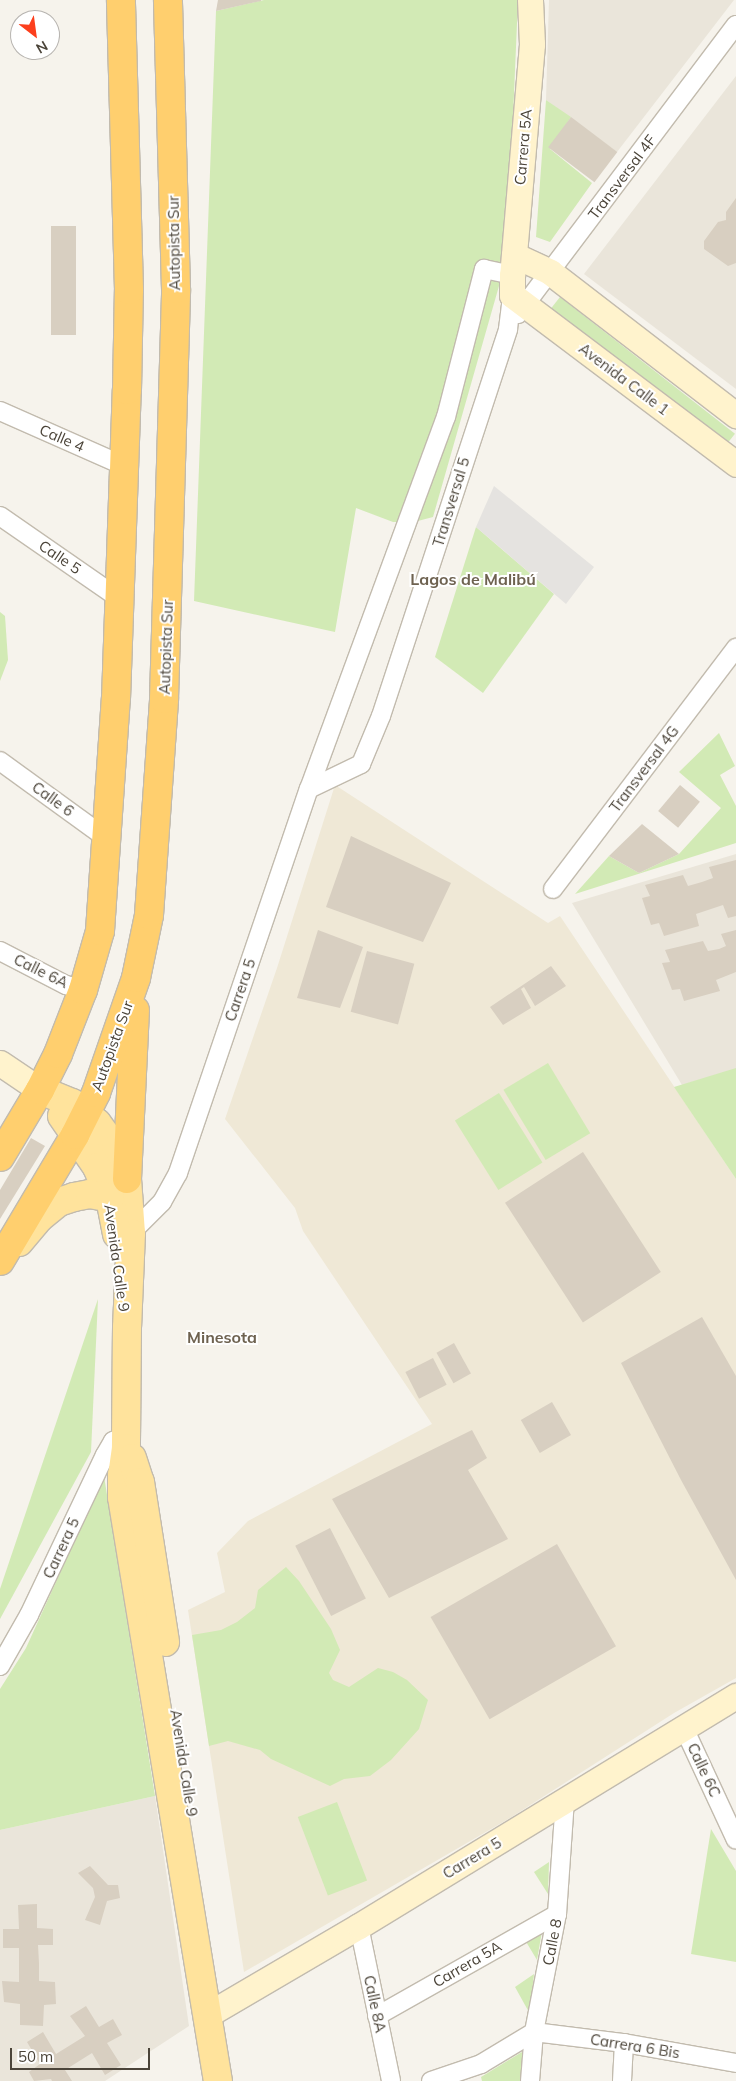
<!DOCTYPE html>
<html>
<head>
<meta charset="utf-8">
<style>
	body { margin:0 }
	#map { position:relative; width:736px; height:2081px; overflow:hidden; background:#f6f3ec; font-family:Mulish,sans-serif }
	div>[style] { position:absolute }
	.residential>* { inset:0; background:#eae5da }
	.education>* { inset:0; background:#efe8d6 }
	.green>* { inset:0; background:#d2eab5; transform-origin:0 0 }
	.parking>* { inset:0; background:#e5e3e0 }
	.building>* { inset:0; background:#d8cfc1; transform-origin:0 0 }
	.roads { filter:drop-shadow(1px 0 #c2bbae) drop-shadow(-1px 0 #c2bbae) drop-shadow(0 1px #c2bbae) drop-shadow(0 -1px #c2bbae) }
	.street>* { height:18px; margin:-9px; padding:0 9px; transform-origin:9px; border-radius:9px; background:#fff }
	.secondary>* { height:25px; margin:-12.5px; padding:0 12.5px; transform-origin:12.5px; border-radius:12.5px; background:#fff3cd }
	.primary>* { height:28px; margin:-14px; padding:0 14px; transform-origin:14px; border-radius:14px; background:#ffe39c }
	.highway>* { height:28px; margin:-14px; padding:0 14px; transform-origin:14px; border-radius:14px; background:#ffcf6e }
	span { translate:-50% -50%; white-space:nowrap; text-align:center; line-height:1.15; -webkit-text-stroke:4px #fff; paint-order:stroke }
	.street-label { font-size:15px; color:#4b4439 }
	.neighbourhood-label { font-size:16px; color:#6e6250; font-weight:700 }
	.north { position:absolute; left:10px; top:10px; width:50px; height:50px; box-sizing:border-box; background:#fff; border:1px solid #b7b4b0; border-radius:50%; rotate:150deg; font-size:14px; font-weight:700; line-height:20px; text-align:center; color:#4b4439 }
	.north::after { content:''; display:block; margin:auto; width:18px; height:22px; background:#fc3f1d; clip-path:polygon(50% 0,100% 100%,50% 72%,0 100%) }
	.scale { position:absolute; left:10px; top:2048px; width:140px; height:22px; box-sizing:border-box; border:2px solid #4b4439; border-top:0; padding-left:6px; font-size:15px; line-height:18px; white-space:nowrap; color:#4b4439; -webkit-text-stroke:4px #fff; paint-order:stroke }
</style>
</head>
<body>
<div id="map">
	<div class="residential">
		<i style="clip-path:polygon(549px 0,734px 0,617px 152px,546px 100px)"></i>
		<i style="clip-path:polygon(736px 76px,736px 389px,584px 274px)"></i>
		<i style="clip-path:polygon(736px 854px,736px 1069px,682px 1085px,572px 903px)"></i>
		<i style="clip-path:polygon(155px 1796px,189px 2026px,105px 2081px,0 2081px,0 1830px)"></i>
	</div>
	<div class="education">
		<i style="clip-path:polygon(335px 785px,548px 923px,560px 916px,736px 1179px,736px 1678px,674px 1713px,510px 1818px,244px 1972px,188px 1610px,225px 1592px,217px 1553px,248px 1521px,432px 1424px,303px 1231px,295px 1208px,225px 1119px,277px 968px)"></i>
	</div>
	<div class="green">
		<i style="clip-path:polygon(264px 0,518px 0,507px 258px,433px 517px,414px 522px,393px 522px,356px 508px,335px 632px,194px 601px,216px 11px)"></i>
		<i style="clip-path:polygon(546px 100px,571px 117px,550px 149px,592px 183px,550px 242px,536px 237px)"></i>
		<i style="left:560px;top:297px;width:222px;height:15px;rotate:38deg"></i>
		<i style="clip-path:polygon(476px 527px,554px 594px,483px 693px,435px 657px)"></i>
		<i style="clip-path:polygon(0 612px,5px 616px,8px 660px,0 681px)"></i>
		<i style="clip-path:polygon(719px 733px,735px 766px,720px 775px,736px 806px,736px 843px,575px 894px,609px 856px,639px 873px,679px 854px,721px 808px,679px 772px)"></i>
		<i style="left:548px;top:1063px;width:82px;height:52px;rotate:59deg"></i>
		<i style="clip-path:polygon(736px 1068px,736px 1179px,674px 1087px)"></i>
		<i style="left:499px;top:1093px;width:82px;height:52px;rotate:58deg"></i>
		<i style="clip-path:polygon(98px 1299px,91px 1452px,0 1619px,0 1589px)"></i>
		<i style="clip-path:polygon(104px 1476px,155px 1796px,0 1830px,0 1689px,26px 1648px)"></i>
		<i style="clip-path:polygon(286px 1567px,299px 1581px,331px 1629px,340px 1650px,329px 1673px,333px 1680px,349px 1687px,378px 1668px,393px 1672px,407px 1680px,428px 1700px,419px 1729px,391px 1760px,370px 1776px,344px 1779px,330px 1786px,271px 1759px,260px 1750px,228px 1741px,209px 1746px,192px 1635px,221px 1630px,237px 1622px,255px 1608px,258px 1590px)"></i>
		<i style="left:337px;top:1802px;width:84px;height:42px;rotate:69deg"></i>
		<i style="clip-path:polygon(711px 1829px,736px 1871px,736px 1962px,691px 1954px)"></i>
		<i style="clip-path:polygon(549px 1862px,548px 1894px,534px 1872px)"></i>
		<i style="clip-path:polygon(542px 1931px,537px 1960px,525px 1940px)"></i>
		<i style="clip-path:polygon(534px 1974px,530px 2014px,515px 1987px)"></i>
		<i style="clip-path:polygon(527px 2049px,524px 2081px,482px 2081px,481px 2077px)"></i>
	</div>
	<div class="parking">
		<i style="clip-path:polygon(494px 486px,594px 567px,566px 604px,476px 527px)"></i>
	</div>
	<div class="building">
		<i style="clip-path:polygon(218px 0,261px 0,261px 1px,216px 11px)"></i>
		<i style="left:571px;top:117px;width:58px;height:38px;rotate:37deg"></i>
		<i style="clip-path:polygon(736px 198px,736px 263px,728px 266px,704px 249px,704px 241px,718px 222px,726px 220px,726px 212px)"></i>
		<i style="left:76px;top:226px;width:109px;height:25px;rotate:90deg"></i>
		<i style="left:680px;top:785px;width:26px;height:34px;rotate:40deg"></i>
		<i style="clip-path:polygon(642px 824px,679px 854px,639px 873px,609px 856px)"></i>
		<i style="clip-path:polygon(351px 836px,451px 883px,423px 942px,326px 907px)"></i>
		<i style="clip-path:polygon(736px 860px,736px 916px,728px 918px,723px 905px,696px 914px,699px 926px,664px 936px,659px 923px,651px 925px,642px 898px,650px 896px,645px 885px,683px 875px,688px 886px,702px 882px,713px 878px,709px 867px)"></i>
		<i style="clip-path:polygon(318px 930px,363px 947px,340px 1008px,297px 998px)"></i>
		<i style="clip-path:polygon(736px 930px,736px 972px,716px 980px,720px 991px,684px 1001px,680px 989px,672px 990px,662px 963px,670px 962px,665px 950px,703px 941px,708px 951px,719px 949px,726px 946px,721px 934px)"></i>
		<i style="left:367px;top:951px;width:49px;height:63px;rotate:15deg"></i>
		<i style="clip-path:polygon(551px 966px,566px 986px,535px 1006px,524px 987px,521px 989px,531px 1008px,503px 1025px,490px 1007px)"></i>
		<i style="clip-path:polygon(31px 1138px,45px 1146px,0 1219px,0 1190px)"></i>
		<i style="left:583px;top:1152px;width:143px;height:93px;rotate:57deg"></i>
		<i style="clip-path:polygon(702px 1317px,736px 1376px,736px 1580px,681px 1480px,621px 1363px)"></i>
		<i style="left:454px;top:1343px;width:35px;height:20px;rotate:61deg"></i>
		<i style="left:433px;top:1358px;width:30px;height:31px;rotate:63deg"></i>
		<i style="left:552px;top:1402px;width:38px;height:36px;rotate:60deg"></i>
		<i style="clip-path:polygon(472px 1430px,487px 1458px,468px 1470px,508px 1539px,389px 1598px,332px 1499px)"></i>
		<i style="left:330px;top:1528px;width:79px;height:39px;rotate:63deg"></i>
		<i style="left:557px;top:1544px;width:118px;height:146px;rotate:60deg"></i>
		<i style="clip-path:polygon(90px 1866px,108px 1885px,118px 1885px,120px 1898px,107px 1901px,100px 1925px,85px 1920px,95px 1897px,93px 1888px,78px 1873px)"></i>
		<i style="clip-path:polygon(37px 1904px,37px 1928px,53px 1929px,53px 1945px,38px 1945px,39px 1963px,39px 1981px,55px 1982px,56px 2004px,44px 2005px,43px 2026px,20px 2025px,20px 2004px,4px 2002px,2px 1981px,19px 1982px,19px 1948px,3px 1948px,3px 1929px,19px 1929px,18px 1905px)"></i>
		<i style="clip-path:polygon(86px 2006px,99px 2027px,113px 2019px,122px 2035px,107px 2043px,121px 2065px,105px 2075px,92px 2053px,65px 2070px,72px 2081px,52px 2081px,51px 2079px,34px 2081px,29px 2072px,40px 2064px,27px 2042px,43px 2032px,56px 2054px,85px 2036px,70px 2016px)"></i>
	</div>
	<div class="roads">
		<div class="street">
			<i style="left:518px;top:314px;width:362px;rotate:-53deg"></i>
			<i style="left:0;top:411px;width:136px;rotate:23.9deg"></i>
			<i style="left:0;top:516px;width:146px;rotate:34.7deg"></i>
			<i style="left:0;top:761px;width:131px;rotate:36deg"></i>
			<i style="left:309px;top:789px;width:396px;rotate:-69.8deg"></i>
			<i style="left:446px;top:417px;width:153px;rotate:-75.6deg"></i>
			<i style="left:484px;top:269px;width:29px;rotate:12deg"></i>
			<i style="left:553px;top:889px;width:303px;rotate:-52.8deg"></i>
			<i style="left:0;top:951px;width:74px;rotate:27.3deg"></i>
			<i style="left:66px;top:985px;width:18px;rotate:16deg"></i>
			<i style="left:131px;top:1233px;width:44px;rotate:-45deg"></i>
			<i style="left:162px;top:1202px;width:33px;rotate:-61deg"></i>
			<i style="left:178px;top:1173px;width:406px;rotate:-71.2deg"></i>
			<i style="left:309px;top:789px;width:58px;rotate:-25.7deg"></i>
			<i style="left:361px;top:764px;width:52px;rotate:-67.4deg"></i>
			<i style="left:381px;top:716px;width:407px;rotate:-71.8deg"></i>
			<i style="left:508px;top:329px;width:34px;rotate:-83deg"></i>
			<i style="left:0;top:1666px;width:59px;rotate:-60.4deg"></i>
			<i style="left:29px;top:1615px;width:177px;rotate:-64.6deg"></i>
			<i style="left:105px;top:1455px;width:16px;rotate:-60deg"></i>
			<i style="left:113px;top:1441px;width:13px;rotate:-23deg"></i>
			<i style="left:684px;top:1728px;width:123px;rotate:65.1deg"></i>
			<i style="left:359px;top:1926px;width:158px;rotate:78.3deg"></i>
			<i style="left:377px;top:2016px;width:207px;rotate:-29.5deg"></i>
			<i style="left:431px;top:2081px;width:53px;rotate:-18.8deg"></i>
			<i style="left:481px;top:2064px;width:62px;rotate:-31.1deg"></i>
			<i style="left:534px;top:2032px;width:91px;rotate:7deg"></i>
			<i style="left:624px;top:2043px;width:114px;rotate:10.1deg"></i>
			<i style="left:530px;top:2081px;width:49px;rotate:-85.3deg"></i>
			<i style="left:534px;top:2032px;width:120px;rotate:-79deg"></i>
			<i style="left:557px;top:1914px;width:113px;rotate:-86deg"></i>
			<i style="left:622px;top:2081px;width:38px;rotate:-87deg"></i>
		</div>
		<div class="secondary">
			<i style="left:530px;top:0;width:44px;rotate:87.4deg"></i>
			<i style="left:532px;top:44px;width:232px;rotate:94.9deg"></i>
			<i style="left:512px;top:275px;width:20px;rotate:90deg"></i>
			<i style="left:512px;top:295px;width:281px;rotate:37deg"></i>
			<i style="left:514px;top:255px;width:40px;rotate:25deg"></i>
			<i style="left:550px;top:272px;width:235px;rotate:37.6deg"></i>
			<i style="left:0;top:1063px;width:48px;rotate:34deg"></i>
			<i style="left:207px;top:2015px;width:176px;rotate:-30.4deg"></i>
			<i style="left:359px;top:1926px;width:442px;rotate:-31.4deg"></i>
		</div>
		<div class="primary">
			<i style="left:40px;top:1090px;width:35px;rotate:22deg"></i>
			<i style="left:72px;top:1103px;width:32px;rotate:39deg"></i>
			<i style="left:97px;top:1123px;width:32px;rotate:54deg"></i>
			<i style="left:116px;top:1149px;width:32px;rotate:70deg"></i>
			<i style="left:127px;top:1179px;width:54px;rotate:85.8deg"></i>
			<i style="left:131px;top:1233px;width:94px;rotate:92.4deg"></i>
			<i style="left:127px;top:1327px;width:121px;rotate:90.5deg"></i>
			<i style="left:126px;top:1448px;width:27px;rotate:98deg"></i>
			<i style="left:122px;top:1475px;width:22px;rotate:90deg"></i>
			<i style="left:122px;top:1497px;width:592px;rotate:80.67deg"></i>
			<i style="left:62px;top:1116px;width:62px;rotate:55.5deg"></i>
			<i style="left:97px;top:1167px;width:34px;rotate:67deg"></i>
			<i style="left:110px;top:1198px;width:37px;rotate:79deg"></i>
			<i style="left:19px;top:1242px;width:31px;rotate:-50deg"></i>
			<i style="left:39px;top:1218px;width:26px;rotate:-39deg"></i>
			<i style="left:59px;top:1202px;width:16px;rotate:-18deg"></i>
			<i style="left:74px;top:1197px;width:16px;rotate:-11deg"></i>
			<i style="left:90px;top:1194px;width:20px;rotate:11deg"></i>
			<i style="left:132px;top:1458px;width:25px;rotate:72deg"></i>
			<i style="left:140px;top:1482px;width:162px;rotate:81.1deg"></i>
		</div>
		<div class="highway">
			<i style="left:0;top:1157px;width:78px;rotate:-59.2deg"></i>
			<i style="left:40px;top:1090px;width:40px;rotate:-63.4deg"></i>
			<i style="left:58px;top:1054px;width:69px;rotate:-68.7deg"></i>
			<i style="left:83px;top:990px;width:61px;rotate:-73.9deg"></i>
			<i style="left:100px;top:931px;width:233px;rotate:-86.1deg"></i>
			<i style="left:116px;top:699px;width:309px;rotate:-88deg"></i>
			<i style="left:127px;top:390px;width:100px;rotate:-88.9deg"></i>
			<i style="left:129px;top:290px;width:290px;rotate:-91.6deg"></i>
			<i style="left:127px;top:1179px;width:169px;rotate:-87.3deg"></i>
			<i style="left:0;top:1261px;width:147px;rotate:-59.2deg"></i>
			<i style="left:75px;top:1135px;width:47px;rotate:-63.4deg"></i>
			<i style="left:96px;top:1093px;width:122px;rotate:-70.8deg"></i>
			<i style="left:136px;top:978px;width:64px;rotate:-78.3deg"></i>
			<i style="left:149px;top:915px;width:217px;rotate:-86deg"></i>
			<i style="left:164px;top:699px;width:410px;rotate:-88.3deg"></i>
			<i style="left:176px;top:289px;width:289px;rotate:-91.6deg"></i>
		</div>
	</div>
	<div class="street-label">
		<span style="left:523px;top:147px;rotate:-85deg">Carrera 5A</span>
		<span style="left:622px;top:177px;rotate:-53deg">Transversal 4F</span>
		<span style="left:174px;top:243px;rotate:-91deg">Autopista Sur</span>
		<span style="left:624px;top:379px;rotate:37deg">Avenida Calle 1</span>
		<span style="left:62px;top:438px;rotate:23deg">Calle 4</span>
		<span style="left:451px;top:502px;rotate:-73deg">Transversal 5</span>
		<span style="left:60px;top:557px;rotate:34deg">Calle 5</span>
		<span style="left:166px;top:647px;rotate:-88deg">Autopista Sur</span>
		<span style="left:644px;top:769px;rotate:-53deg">Transversal 4G</span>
		<span style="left:53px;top:799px;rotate:36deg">Calle 6</span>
		<span style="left:41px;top:971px;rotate:26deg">Calle 6A</span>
		<span style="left:240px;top:990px;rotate:-71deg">Carrera 5</span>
		<span style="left:112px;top:1046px;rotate:-70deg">Autopista Sur</span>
		<span style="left:117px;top:1258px;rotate:82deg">Avenida Calle 9</span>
		<span style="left:61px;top:1548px;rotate:-65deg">Carrera 5</span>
		<span style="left:184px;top:1763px;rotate:81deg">Avenida Calle 9</span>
		<span style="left:704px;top:1770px;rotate:65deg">Calle 6C</span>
		<span style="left:472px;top:1858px;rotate:-31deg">Carrera 5</span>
		<span style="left:552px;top:1942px;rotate:-79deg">Calle 8</span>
		<span style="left:467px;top:1964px;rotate:-30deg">Carrera 5A</span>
		<span style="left:375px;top:2004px;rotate:78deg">Calle 8A</span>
		<span style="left:635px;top:2046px;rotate:9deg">Carrera 6 Bis</span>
	</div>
	<div class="neighbourhood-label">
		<span style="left:473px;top:579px">Lagos de Malibú</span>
		<span style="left:222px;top:1337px">Minesota</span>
	</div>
	<div class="north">N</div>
	<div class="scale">50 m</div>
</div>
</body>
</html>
